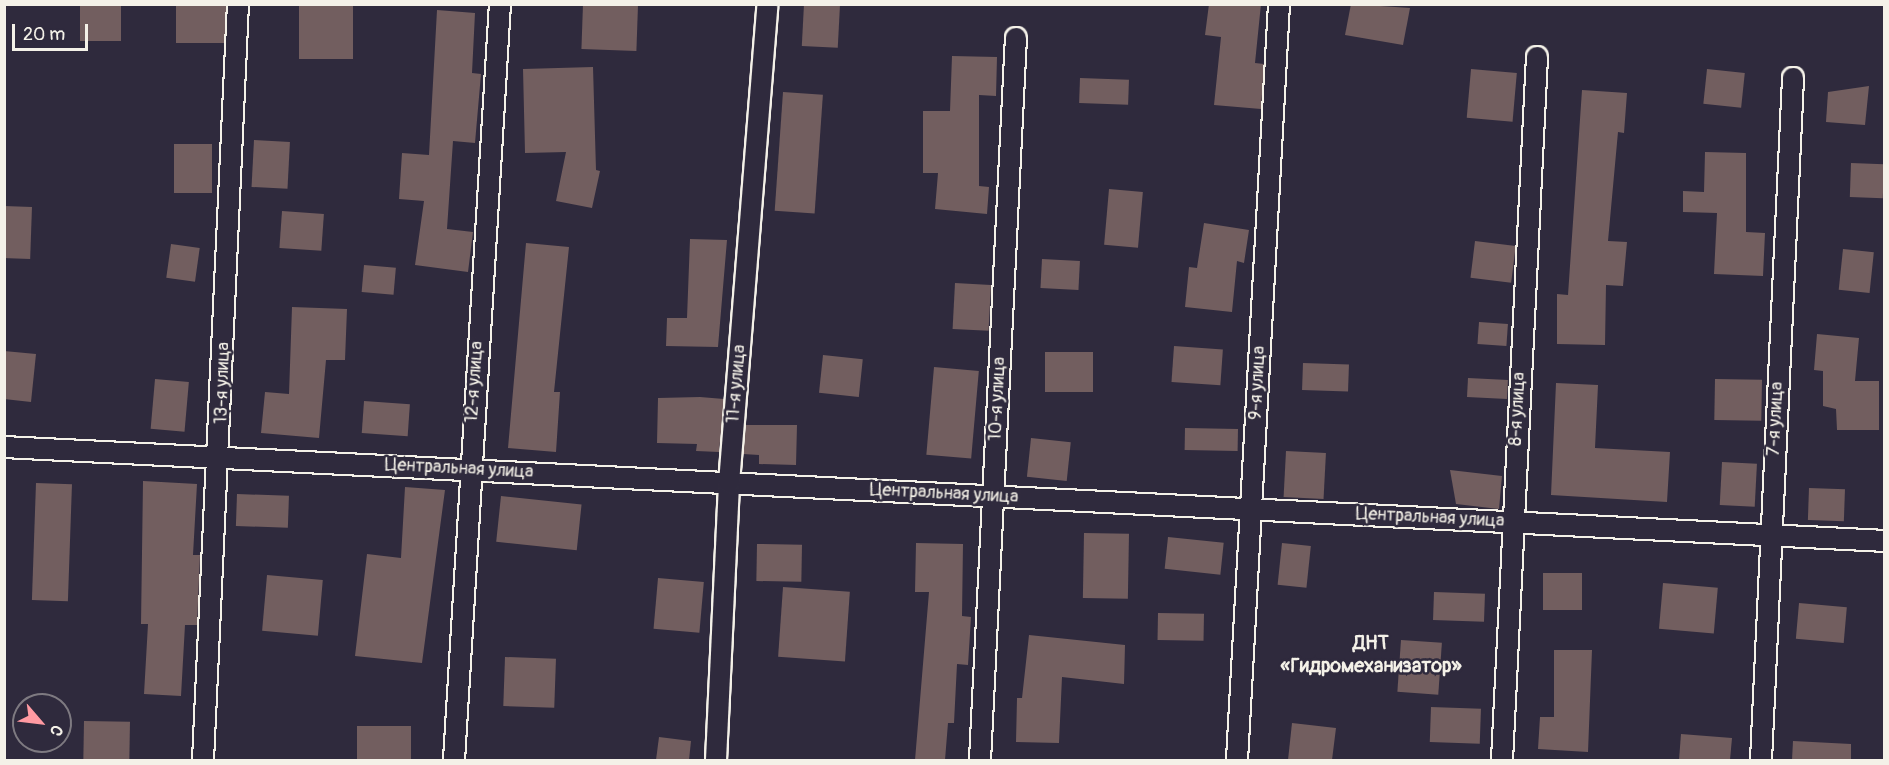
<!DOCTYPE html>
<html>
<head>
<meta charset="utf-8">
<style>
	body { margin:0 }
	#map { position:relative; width:1889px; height:765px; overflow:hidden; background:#2f2a3d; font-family:Pangolin,sans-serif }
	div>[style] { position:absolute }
	.building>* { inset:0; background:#725e5f; transform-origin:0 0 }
	.roads { filter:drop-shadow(2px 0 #f4f1e8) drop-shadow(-2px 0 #f4f1e8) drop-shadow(0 2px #f4f1e8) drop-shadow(0 -2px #f4f1e8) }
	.street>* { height:20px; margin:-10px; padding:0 10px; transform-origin:10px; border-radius:10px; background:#2f2a3d }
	span { translate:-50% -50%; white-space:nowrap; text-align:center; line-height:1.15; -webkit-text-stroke:5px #2f2a3d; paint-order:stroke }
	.street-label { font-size:18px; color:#f4f1e8 }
	.neighbourhood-label { font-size:20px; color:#f4f1e8; font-weight:700 }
	.frame { position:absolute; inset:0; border:6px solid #f4f1e8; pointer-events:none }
	.north { position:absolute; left:12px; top:693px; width:60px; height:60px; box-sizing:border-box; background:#2f2a3d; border:2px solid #7e7a81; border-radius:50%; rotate:118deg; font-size:16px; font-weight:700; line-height:24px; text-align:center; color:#f4f1e8 }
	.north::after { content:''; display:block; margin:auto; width:21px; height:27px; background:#ff9aa2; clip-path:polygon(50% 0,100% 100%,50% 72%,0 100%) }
	.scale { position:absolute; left:12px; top:24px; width:76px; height:27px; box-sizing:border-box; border:3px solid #f4f1e8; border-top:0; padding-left:8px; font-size:18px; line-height:21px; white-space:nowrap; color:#f4f1e8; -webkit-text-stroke:4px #2f2a3d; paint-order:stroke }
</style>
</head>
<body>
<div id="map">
	<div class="building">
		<i style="left:80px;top:4px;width:41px;height:37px"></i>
		<i style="left:176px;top:4px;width:50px;height:39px"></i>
		<i style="left:299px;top:4px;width:54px;height:55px"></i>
		<i style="left:583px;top:4px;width:55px;height:45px;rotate:2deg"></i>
		<i style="left:804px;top:4px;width:36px;height:42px;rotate:3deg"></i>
		<i style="clip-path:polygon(1209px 4px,1261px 4px,1255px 63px,1264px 64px,1261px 109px,1214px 105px,1221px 37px,1205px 35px)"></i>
		<i style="clip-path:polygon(1351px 4px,1410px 8px,1403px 45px,1345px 35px)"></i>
		<i style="clip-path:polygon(437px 10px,475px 13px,472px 73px,481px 74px,475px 143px,453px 141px,447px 229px,473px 232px,468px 272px,415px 265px,424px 201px,399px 199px,402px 153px,429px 155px)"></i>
		<i style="clip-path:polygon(952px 56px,997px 57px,996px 96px,979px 95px,979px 186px,989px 187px,987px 214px,935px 209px,938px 173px,923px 173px,923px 111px,950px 111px)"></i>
		<i style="clip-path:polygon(593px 67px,596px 170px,600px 171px,592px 208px,556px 201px,566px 152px,525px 153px,523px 69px)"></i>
		<i style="left:1471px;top:69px;width:46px;height:49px;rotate:5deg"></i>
		<i style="left:1707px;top:69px;width:38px;height:35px;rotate:6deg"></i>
		<i style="left:1080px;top:78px;width:49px;height:25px;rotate:2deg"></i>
		<i style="clip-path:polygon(1869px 86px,1865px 125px,1826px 122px,1828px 92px)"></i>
		<i style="clip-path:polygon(1582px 90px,1627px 93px,1624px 133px,1618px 132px,1608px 241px,1627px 242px,1623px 286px,1606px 285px,1605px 345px,1557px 344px,1557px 294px,1568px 295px)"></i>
		<i style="left:783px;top:92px;width:40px;height:119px;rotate:4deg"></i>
		<i style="left:254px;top:140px;width:36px;height:47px;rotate:3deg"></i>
		<i style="left:174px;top:144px;width:38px;height:49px"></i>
		<i style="clip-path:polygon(1705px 152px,1746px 153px,1746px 232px,1765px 233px,1763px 276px,1714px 274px,1717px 213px,1683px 212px,1683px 191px,1704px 192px)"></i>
		<i style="left:1851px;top:163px;width:33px;height:34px;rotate:2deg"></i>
		<i style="left:1109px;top:189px;width:34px;height:56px;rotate:5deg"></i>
		<i style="left:4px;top:206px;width:28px;height:52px;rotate:2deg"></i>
		<i style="left:282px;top:211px;width:42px;height:37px;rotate:4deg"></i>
		<i style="clip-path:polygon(1204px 223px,1249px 230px,1244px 263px,1237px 261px,1232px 312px,1185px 307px,1189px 267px,1197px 268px)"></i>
		<i style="clip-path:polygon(690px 239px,727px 240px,718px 347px,666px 346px,667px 318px,687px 318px)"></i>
		<i style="left:1475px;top:241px;width:41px;height:37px;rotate:7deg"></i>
		<i style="clip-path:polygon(526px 243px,569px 247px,554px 392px,560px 392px,556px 452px,508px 448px)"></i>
		<i style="left:171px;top:244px;width:29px;height:34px;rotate:8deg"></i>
		<i style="left:1843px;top:249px;width:31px;height:41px;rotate:6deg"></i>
		<i style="left:1042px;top:259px;width:38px;height:29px;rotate:3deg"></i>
		<i style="left:364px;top:265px;width:32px;height:27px;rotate:5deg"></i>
		<i style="left:955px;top:283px;width:36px;height:46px;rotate:3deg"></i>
		<i style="clip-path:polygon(292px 307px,347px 309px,345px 360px,326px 360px,319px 438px,261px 433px,265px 392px,289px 394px)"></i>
		<i style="left:1479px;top:322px;width:29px;height:22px;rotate:4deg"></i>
		<i style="clip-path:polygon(1817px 334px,1859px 338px,1855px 381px,1879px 381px,1879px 430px,1837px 430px,1836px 409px,1823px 406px,1823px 371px,1814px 370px)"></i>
		<i style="left:1174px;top:346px;width:49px;height:36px;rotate:4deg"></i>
		<i style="clip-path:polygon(4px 351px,36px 354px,31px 402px,4px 399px)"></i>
		<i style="left:1045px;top:352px;width:48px;height:40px"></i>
		<i style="left:823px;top:355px;width:40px;height:38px;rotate:6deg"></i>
		<i style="left:1303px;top:363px;width:46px;height:27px;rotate:2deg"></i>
		<i style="left:934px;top:367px;width:45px;height:88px;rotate:5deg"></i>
		<i style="left:1468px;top:378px;width:40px;height:19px;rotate:3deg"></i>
		<i style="left:155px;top:379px;width:34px;height:50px;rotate:5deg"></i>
		<i style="left:1715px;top:379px;width:47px;height:41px;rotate:1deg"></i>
		<i style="clip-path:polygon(1556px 383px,1598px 385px,1595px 448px,1670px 452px,1667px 502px,1551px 495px)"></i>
		<i style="clip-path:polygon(700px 397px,724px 399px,719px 452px,696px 451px,697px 444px,657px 443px,658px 398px)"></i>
		<i style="left:364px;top:401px;width:46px;height:32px;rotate:4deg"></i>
		<i style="clip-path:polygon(746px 425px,797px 425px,796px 465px,759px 464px,759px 455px,743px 454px)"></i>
		<i style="left:1185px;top:428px;width:53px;height:22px;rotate:1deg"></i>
		<i style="left:1031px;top:438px;width:40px;height:39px;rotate:6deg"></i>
		<i style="left:1286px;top:451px;width:40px;height:46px;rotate:3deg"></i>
		<i style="left:1722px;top:462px;width:35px;height:43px;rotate:3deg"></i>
		<i style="clip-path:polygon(1450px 470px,1502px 476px,1499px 509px,1456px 504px)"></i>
		<i style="clip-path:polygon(143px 481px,197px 484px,193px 555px,200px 555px,197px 625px,185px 625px,181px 696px,144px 694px,148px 624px,141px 624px)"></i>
		<i style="left:36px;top:483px;width:36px;height:117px;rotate:2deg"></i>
		<i style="clip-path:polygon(405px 487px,445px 490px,422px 663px,355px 656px,367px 554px,401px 558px)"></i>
		<i style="left:1809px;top:488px;width:36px;height:32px;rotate:2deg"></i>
		<i style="left:237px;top:494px;width:52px;height:32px;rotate:2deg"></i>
		<i style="left:501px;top:496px;width:81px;height:46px;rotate:6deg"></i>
		<i style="left:1084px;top:533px;width:45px;height:65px;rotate:1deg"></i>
		<i style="left:1168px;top:537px;width:56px;height:32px;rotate:6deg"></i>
		<i style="clip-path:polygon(916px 543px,963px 544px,962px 616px,971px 617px,968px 665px,957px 664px,954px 723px,948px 723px,945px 760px,915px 760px,929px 592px,915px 592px)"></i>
		<i style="left:1282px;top:543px;width:29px;height:42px;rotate:6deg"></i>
		<i style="left:757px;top:544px;width:45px;height:37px;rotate:1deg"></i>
		<i style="left:1543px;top:573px;width:39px;height:37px"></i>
		<i style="left:267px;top:575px;width:56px;height:56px;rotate:5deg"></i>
		<i style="left:658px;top:578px;width:46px;height:51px;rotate:5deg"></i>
		<i style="left:1663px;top:583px;width:55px;height:46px;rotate:5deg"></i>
		<i style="left:783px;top:587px;width:67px;height:70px;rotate:4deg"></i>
		<i style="left:1434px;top:592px;width:51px;height:28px;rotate:2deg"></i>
		<i style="left:1799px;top:603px;width:48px;height:36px;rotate:5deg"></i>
		<i style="left:1158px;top:613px;width:46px;height:27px;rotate:1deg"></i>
		<i style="clip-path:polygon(1029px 635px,1125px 645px,1124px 684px,1062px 677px,1059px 743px,1016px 742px,1017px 698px,1022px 698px)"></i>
		<i style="left:1401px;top:640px;width:41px;height:52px;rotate:4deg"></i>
		<i style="clip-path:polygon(1554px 650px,1592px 650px,1588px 752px,1538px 749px,1540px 717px,1554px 717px)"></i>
		<i style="left:505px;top:657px;width:51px;height:49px;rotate:2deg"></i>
		<i style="left:1431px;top:707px;width:50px;height:35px;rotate:2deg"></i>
		<i style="left:84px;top:721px;width:46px;height:39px;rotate:1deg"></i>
		<i style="clip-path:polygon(1292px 723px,1336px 728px,1332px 760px,1288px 760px)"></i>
		<i style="left:357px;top:726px;width:54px;height:34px"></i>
		<i style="clip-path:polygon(1681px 734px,1732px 738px,1730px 760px,1679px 760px)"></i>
		<i style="clip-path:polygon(659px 737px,691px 741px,689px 760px,656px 760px)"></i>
		<i style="clip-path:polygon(1793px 741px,1851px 744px,1851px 760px,1792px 760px)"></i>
	</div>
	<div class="roads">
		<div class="street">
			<i style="left:4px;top:447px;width:1882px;rotate:2.86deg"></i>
			<i style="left:203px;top:760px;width:757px;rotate:-87.35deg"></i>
			<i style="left:454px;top:760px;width:757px;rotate:-86.52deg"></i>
			<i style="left:716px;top:760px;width:277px;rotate:-87.3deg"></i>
			<i style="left:729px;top:483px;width:478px;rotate:-85.4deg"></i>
			<i style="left:980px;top:760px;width:723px;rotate:-87.15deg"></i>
			<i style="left:1237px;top:760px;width:757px;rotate:-86.82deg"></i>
			<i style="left:1502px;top:760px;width:704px;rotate:-87.15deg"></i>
			<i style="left:1761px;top:760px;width:683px;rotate:-87.31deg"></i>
		</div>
	</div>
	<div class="street-label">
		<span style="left:475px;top:382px;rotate:-86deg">12-я улица</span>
		<span style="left:223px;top:383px;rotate:-88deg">13-я улица</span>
		<span style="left:1258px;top:383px;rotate:-87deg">9-я улица</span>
		<span style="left:737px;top:384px;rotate:-85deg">11-я улица</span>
		<span style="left:998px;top:399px;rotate:-87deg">10-я улица</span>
		<span style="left:1518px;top:409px;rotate:-87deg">8-я улица</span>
		<span style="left:1776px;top:419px;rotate:-87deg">7-я улица</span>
		<span style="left:459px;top:469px;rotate:3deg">Центральная улица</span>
		<span style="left:944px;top:494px;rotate:3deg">Центральная улица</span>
		<span style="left:1430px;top:518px;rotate:3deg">Центральная улица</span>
	</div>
	<div class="neighbourhood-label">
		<span style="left:1371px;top:654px">ДНТ<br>«Гидромеханизатор»</span>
	</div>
	<div class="frame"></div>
	<div class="north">С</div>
	<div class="scale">20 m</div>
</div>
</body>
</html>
